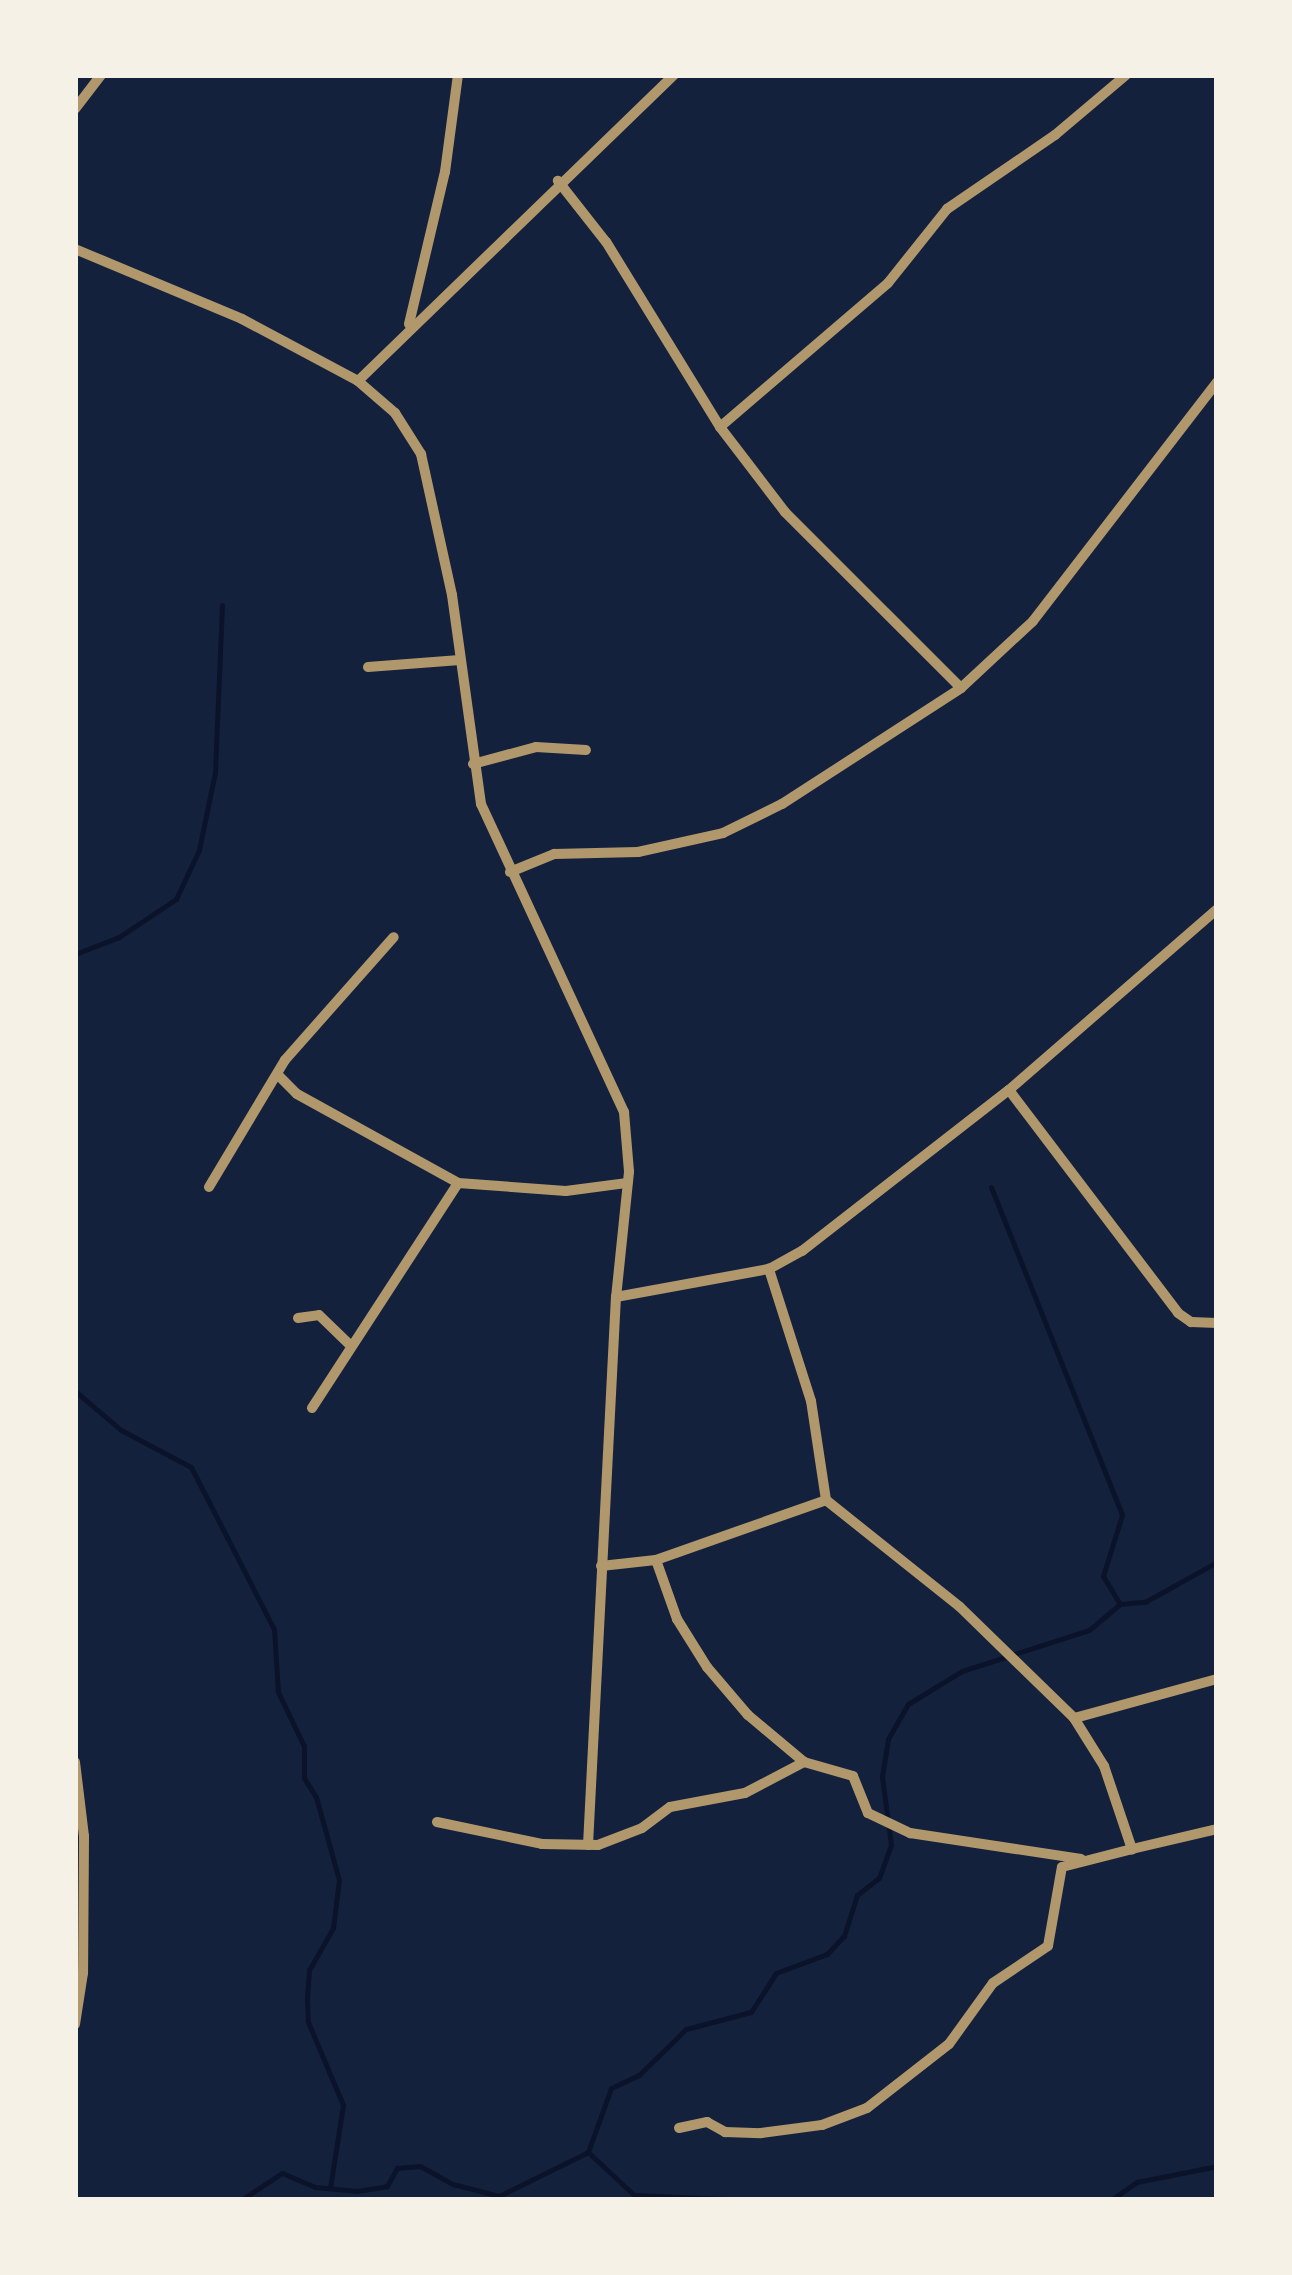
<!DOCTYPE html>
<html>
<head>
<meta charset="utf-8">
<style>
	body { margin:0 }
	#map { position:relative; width:1292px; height:2275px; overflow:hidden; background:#14213d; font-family:Ubuntu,sans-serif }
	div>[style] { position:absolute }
	.stream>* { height:5px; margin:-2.5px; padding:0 2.5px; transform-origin:2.5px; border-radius:2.5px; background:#0b132b }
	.minor>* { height:10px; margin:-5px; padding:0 5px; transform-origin:5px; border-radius:5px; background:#b1986c }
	span { translate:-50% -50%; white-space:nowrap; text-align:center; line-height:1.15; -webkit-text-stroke:9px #f6f1e7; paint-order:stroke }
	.frame { position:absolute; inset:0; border:78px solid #f6f1e7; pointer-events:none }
</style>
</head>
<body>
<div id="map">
	<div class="stream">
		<i style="left:75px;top:954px;width:47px;rotate:-21.1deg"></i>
		<i style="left:119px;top:937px;width:69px;rotate:-33.7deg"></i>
		<i style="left:176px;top:899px;width:54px;rotate:-64.9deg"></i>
		<i style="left:199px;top:850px;width:80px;rotate:-78.4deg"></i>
		<i style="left:215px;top:772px;width:167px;rotate:-87.6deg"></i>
		<i style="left:991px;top:1187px;width:353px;rotate:68.2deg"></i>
		<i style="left:1122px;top:1515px;width:64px;rotate:107.3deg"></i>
		<i style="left:1103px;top:1576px;width:33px;rotate:59deg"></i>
		<i style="left:75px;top:1391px;width:60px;rotate:40.3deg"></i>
		<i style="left:121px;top:1430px;width:79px;rotate:27.9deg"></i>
		<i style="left:191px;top:1467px;width:182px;rotate:62.9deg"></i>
		<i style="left:274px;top:1629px;width:63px;rotate:86.4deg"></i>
		<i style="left:278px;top:1692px;width:60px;rotate:64.3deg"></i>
		<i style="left:304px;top:1746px;width:32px;rotate:90deg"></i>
		<i style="left:304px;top:1778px;width:22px;rotate:58deg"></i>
		<i style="left:316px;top:1797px;width:86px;rotate:74.5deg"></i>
		<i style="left:339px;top:1880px;width:48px;rotate:97.1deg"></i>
		<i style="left:333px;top:1928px;width:48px;rotate:119.7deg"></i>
		<i style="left:309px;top:1970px;width:27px;rotate:94deg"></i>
		<i style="left:307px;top:1997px;width:25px;rotate:88deg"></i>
		<i style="left:308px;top:2022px;width:90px;rotate:67.1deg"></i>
		<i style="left:343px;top:2105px;width:84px;rotate:98.9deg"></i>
		<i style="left:588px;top:2152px;width:68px;rotate:-70.2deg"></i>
		<i style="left:611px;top:2088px;width:31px;rotate:-25deg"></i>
		<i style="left:639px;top:2075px;width:66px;rotate:-44.4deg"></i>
		<i style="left:686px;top:2029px;width:67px;rotate:-14.7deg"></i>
		<i style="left:751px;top:2012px;width:46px;rotate:-57.3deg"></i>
		<i style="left:776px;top:1973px;width:54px;rotate:-20.4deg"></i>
		<i style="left:827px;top:1954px;width:25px;rotate:-47deg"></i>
		<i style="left:844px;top:1936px;width:43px;rotate:-72.4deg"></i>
		<i style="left:857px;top:1895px;width:28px;rotate:-38deg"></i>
		<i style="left:879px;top:1878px;width:35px;rotate:-70deg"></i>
		<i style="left:891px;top:1845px;width:69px;rotate:-97.5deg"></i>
		<i style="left:882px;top:1777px;width:38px;rotate:-81deg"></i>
		<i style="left:888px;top:1739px;width:40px;rotate:-60.3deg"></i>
		<i style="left:908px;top:1704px;width:63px;rotate:-31.4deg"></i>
		<i style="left:962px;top:1671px;width:133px;rotate:-17.9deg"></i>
		<i style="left:1089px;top:1630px;width:40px;rotate:-40deg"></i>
		<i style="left:1120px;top:1604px;width:25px;rotate:-5deg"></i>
		<i style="left:1145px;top:1602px;width:82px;rotate:-29.1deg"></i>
		<i style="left:241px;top:2200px;width:49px;rotate:-33.4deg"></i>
		<i style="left:282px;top:2173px;width:36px;rotate:23deg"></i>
		<i style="left:315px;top:2187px;width:42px;rotate:5.4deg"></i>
		<i style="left:357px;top:2191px;width:30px;rotate:-9deg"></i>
		<i style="left:387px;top:2186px;width:21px;rotate:-61deg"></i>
		<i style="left:397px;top:2168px;width:23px;rotate:-5deg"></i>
		<i style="left:420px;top:2166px;width:38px;rotate:29deg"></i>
		<i style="left:453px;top:2184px;width:48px;rotate:14.6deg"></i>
		<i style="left:499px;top:2196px;width:99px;rotate:-26.3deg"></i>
		<i style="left:588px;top:2152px;width:63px;rotate:43.1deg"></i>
		<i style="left:634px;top:2195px;width:113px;rotate:2.5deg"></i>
		<i style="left:1111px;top:2200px;width:32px;rotate:-35deg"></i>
		<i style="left:1137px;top:2182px;width:82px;rotate:-11.3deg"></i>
	</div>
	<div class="minor">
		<i style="left:75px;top:109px;width:43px;rotate:-52.6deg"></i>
		<i style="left:75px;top:249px;width:181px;rotate:22.7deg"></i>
		<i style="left:242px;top:319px;width:132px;rotate:28.1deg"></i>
		<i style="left:358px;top:381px;width:440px;rotate:-44.1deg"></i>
		<i style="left:409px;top:324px;width:156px;rotate:-76.7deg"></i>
		<i style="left:445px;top:172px;width:98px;rotate:-82.4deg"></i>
		<i style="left:358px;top:381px;width:49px;rotate:40.9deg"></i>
		<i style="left:395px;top:413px;width:49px;rotate:57.6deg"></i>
		<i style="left:421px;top:454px;width:144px;rotate:77.6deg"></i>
		<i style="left:452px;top:595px;width:211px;rotate:82.1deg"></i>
		<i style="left:481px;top:804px;width:340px;rotate:65.1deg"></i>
		<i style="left:624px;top:1112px;width:60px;rotate:85.2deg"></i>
		<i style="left:629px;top:1172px;width:126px;rotate:95.9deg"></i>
		<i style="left:720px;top:427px;width:221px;rotate:-40.6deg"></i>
		<i style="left:888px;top:283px;width:95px;rotate:-51.4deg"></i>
		<i style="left:947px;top:209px;width:131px;rotate:-34.4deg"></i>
		<i style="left:1055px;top:135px;width:93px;rotate:-40.2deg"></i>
		<i style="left:368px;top:667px;width:92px;rotate:-4.4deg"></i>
		<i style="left:961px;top:688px;width:98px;rotate:-42.9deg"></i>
		<i style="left:1033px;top:621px;width:302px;rotate:-52.4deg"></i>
		<i style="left:473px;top:764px;width:65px;rotate:-15.1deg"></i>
		<i style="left:536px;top:747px;width:50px;rotate:3.4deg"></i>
		<i style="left:510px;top:872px;width:48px;rotate:-22.2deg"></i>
		<i style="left:554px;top:854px;width:84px;rotate:-1.4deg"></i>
		<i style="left:638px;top:852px;width:87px;rotate:-12.6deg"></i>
		<i style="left:723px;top:833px;width:66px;rotate:-26.2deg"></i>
		<i style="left:782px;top:804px;width:213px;rotate:-32.9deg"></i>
		<i style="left:961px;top:688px;width:249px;rotate:-135deg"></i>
		<i style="left:785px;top:512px;width:107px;rotate:-127.4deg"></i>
		<i style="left:720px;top:427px;width:217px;rotate:-121.6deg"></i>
		<i style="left:606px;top:242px;width:78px;rotate:-128.2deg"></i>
		<i style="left:279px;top:1076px;width:25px;rotate:45deg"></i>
		<i style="left:297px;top:1094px;width:184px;rotate:28.9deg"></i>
		<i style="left:458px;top:1183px;width:108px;rotate:4.2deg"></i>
		<i style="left:566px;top:1191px;width:62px;rotate:-7.5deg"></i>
		<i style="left:1009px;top:1090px;width:280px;rotate:52.8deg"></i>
		<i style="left:1178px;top:1313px;width:16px;rotate:35deg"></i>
		<i style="left:1191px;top:1322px;width:26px;rotate:2deg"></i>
		<i style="left:209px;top:1187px;width:148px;rotate:-59.1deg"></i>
		<i style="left:285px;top:1060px;width:164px;rotate:-48.5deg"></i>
		<i style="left:298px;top:1318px;width:21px;rotate:-8deg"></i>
		<i style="left:319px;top:1315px;width:43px;rotate:44.1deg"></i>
		<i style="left:312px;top:1408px;width:268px;rotate:-57deg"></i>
		<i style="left:826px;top:1500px;width:171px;rotate:38.6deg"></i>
		<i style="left:960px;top:1607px;width:159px;rotate:44.2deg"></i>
		<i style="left:656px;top:1560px;width:63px;rotate:70.4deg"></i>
		<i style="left:677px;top:1619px;width:57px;rotate:58deg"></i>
		<i style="left:707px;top:1667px;width:63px;rotate:49.5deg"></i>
		<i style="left:748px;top:1715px;width:73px;rotate:40deg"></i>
		<i style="left:804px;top:1762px;width:51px;rotate:15.9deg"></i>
		<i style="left:853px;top:1776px;width:40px;rotate:68deg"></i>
		<i style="left:868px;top:1813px;width:47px;rotate:25.5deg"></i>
		<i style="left:910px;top:1833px;width:173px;rotate:8.6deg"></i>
		<i style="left:601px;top:1566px;width:55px;rotate:-6.2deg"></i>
		<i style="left:656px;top:1560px;width:180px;rotate:-19.4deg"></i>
		<i style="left:826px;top:1500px;width:100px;rotate:-98.6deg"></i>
		<i style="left:811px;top:1401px;width:139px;rotate:-107.7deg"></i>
		<i style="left:1217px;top:1679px;width:148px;rotate:164.7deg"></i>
		<i style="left:1074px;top:1718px;width:57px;rotate:58deg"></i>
		<i style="left:1104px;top:1766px;width:88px;rotate:71.4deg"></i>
		<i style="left:1132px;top:1849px;width:87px;rotate:-13.2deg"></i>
		<i style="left:75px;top:1762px;width:75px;rotate:83.1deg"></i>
		<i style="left:84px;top:1836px;width:137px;rotate:90.4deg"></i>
		<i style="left:83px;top:1973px;width:52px;rotate:98.9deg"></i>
		<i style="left:437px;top:1822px;width:107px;rotate:11.8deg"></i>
		<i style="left:542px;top:1844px;width:56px;rotate:1deg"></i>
		<i style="left:598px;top:1845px;width:47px;rotate:-21.1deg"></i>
		<i style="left:642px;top:1828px;width:35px;rotate:-37deg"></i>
		<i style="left:670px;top:1807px;width:76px;rotate:-10.6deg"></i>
		<i style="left:745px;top:1793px;width:67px;rotate:-27.7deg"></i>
		<i style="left:588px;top:1845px;width:549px;rotate:-87.08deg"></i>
		<i style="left:616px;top:1297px;width:156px;rotate:-10.4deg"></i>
		<i style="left:769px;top:1269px;width:38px;rotate:-29deg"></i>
		<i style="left:802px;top:1251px;width:262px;rotate:-37.9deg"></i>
		<i style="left:1009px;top:1090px;width:276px;rotate:-41deg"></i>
		<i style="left:679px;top:2128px;width:29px;rotate:-12deg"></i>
		<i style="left:707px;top:2122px;width:21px;rotate:29deg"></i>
		<i style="left:725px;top:2132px;width:36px;rotate:2deg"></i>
		<i style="left:761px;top:2133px;width:62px;rotate:-7.5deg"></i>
		<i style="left:822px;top:2125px;width:48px;rotate:-20.7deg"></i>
		<i style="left:867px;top:2108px;width:104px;rotate:-38deg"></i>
		<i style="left:949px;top:2044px;width:75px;rotate:-54.2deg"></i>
		<i style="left:993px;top:1983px;width:66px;rotate:-33.9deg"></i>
		<i style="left:1048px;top:1946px;width:80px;rotate:-80deg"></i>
		<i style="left:1062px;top:1867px;width:72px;rotate:-14.4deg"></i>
	</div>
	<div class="frame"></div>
</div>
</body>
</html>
